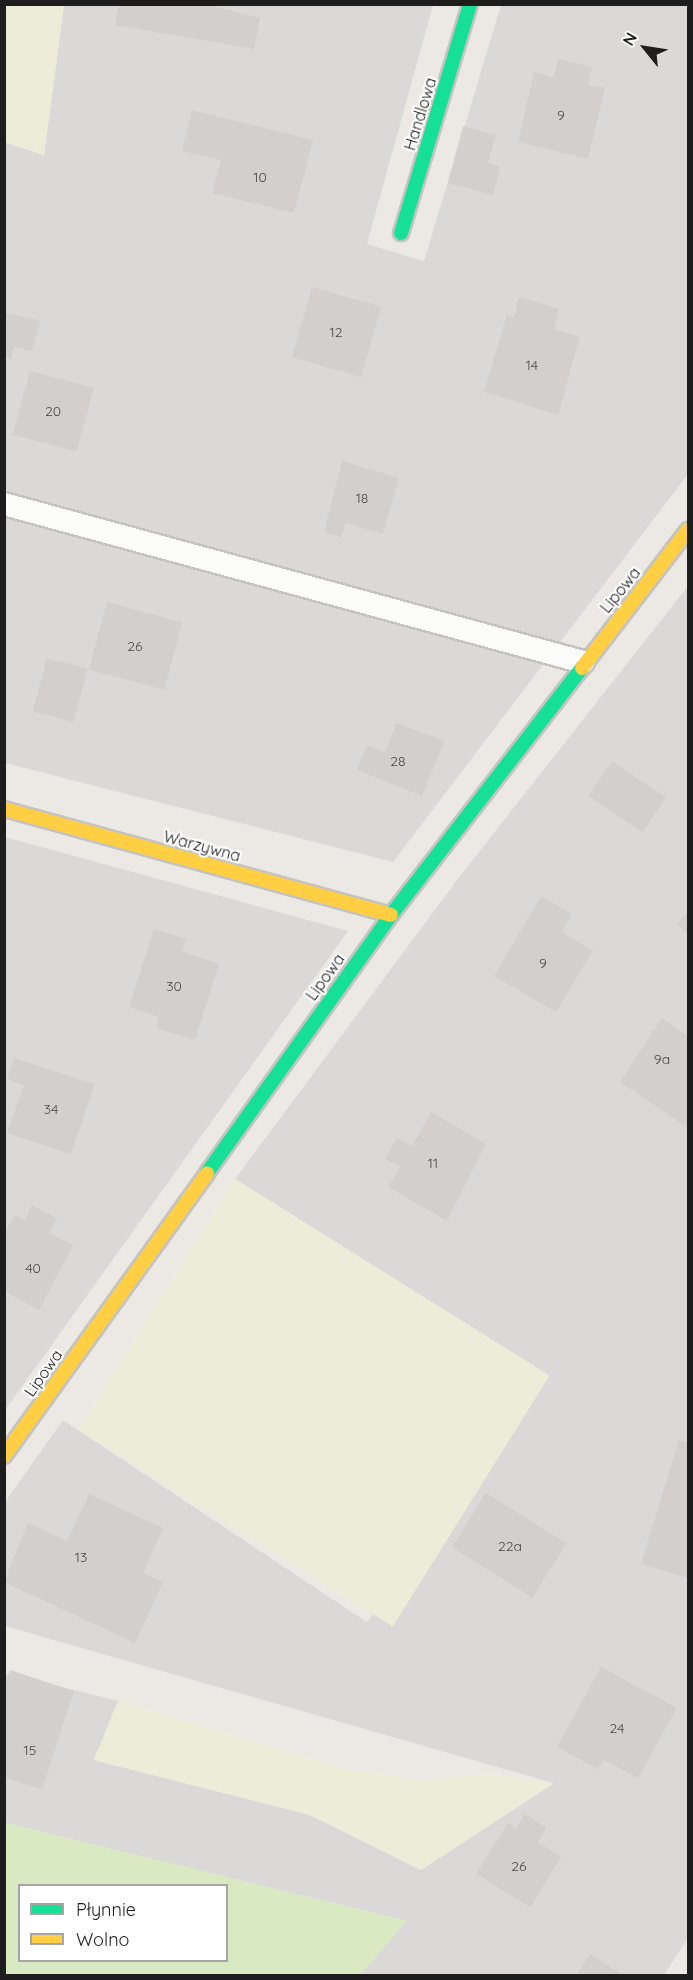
<!DOCTYPE html>
<html>
<head>
<meta charset="utf-8">
<style>
	body { margin:0 }
	#map { position:relative; width:693px; height:1980px; overflow:hidden; background:#ece9e5; font-family:Quicksand,sans-serif }
	div>[style] { position:absolute }
	.residential>* { inset:0; background:#dbd9d7 }
	.farmland>* { inset:0; background:#edecd8; transform-origin:0 0 }
	.grass>* { inset:0; background:#d9eac2 }
	.building>* { inset:0; background:#d2cfcc; transform-origin:0 0 }
	.roads { filter:drop-shadow(2px 0 #c4c3c1) drop-shadow(-2px 0 #c4c3c1) drop-shadow(0 2px #c4c3c1) drop-shadow(0 -2px #c4c3c1) }
	.lane>* { height:22px; margin:-11px; padding:0 11px; transform-origin:11px; border-radius:11px; background:#fcfcfb }
	.fast>* { height:14px; margin:-7px; padding:0 7px; transform-origin:7px; border-radius:7px; background:#16e098 }
	.slow>* { height:14px; margin:-7px; padding:0 7px; transform-origin:7px; border-radius:7px; background:#ffcf43 }
	span { translate:-50% -50%; white-space:nowrap; text-align:center; line-height:1.15; -webkit-text-stroke:4.5px #fff; paint-order:stroke }
	.number-label { font-size:14px; color:#4a4a49 }
	.number-label span { -webkit-text-stroke-width:0 }
	.street-label { font-size:16px; color:#1d1d1d }
	.frame { position:absolute; inset:0; border:6px solid #1d1d1d; pointer-events:none }
	.legend { position:absolute; left:18px; top:1884px; width:210px; height:78px; box-sizing:border-box; background:#fff; border:2px solid #a5a5a5; margin:0; padding:8px 10px; list-style:none; font-size:18px; color:#1d1d1d }
	.legend li { display:flex; align-items:center; gap:12px; height:30px }
	.legend b { width:30px; border:2px solid #a5a5a5 }
	.north { position:absolute; left:615px; top:18px; width:60px; height:60px; -webkit-text-stroke:4px #fff; paint-order:stroke; rotate:300deg; font-size:16px; font-weight:700; line-height:24px; text-align:center; color:#1d1d1d }
	.north::after { content:''; display:block; margin:auto; width:21px; height:27px; background:#1d1d1d; clip-path:polygon(50% 0,100% 100%,50% 72%,0 100%) }
</style>
</head>
<body>
<div id="map">
	<div class="residential">
		<i style="clip-path:polygon(64px 5px,433px 5px,367px 244px,424px 261px,501px 5px,688px 5px,688px 474px,393px 862px,5px 763px,4px 142px,44px 155px)"></i>
		<i style="clip-path:polygon(688px 586px,688px 1938px,664px 1975px,360px 1975px,406px 1921px,5px 1823px,4px 1673px,118px 1701px,94px 1760px,310px 1815px,421px 1870px,553px 1783px,5px 1626px,5px 1502px,63px 1420px,367px 1622px,549px 1376px,235px 1179px,460px 876px)"></i>
		<i style="clip-path:polygon(5px 837px,348px 931px,5px 1410px)"></i>
	</div>
	<div class="farmland">
		<i style="clip-path:polygon(5px 4px,64px 5px,44px 155px,5px 142px)"></i>
		<i style="left:235px;top:1179px;width:371px;height:296px;rotate:32deg"></i>
		<i style="clip-path:polygon(118px 1701px,348px 1770px,421px 1780px,491px 1774px,553px 1784px,421px 1870px,310px 1815px,94px 1760px)"></i>
	</div>
	<div class="grass">
		<i style="clip-path:polygon(evenodd,5px 1823px,406px 1921px,360px 1975px,5px 1975px,5px 1823px,20px 1886px,226px 1886px,226px 1960px,20px 1960px,20px 1886px)"></i>
	</div>
	<div class="building">
		<i style="clip-path:polygon(119px 4px,205px 4px,260px 18px,254px 49px,115px 25px)"></i>
		<i style="clip-path:polygon(558px 59px,592px 67px,588px 85px,605px 88px,588px 159px,518px 142px,534px 72px,554px 77px)"></i>
		<i style="clip-path:polygon(192px 110px,313px 140px,294px 213px,212px 193px,221px 160px,182px 151px)"></i>
		<i style="clip-path:polygon(463px 126px,496px 135px,488px 163px,500px 167px,493px 195px,448px 183px)"></i>
		<i style="left:312px;top:287px;width:72px;height:73px;rotate:16deg"></i>
		<i style="clip-path:polygon(519px 297px,559px 309px,554px 329px,580px 337px,558px 415px,484px 392px,507px 315px,514px 317px)"></i>
		<i style="clip-path:polygon(4px 312px,40px 321px,32px 351px,14px 347px,11px 359px,4px 357px)"></i>
		<i style="left:30px;top:371px;width:66px;height:66px;rotate:15deg"></i>
		<i style="clip-path:polygon(342px 461px,399px 478px,383px 534px,346px 523px,341px 537px,324px 532px)"></i>
		<i style="left:107px;top:602px;width:78px;height:70px;rotate:15deg"></i>
		<i style="left:47px;top:658px;width:42px;height:55px;rotate:15deg"></i>
		<i style="clip-path:polygon(397px 723px,444px 741px,422px 796px,357px 770px,367px 745px,385px 752px)"></i>
		<i style="left:612px;top:761px;width:65px;height:42px;rotate:34deg"></i>
		<i style="clip-path:polygon(541px 896px,572px 914px,561px 932px,593px 950px,556px 1012px,494px 976px)"></i>
		<i style="clip-path:polygon(688px 911px,688px 934px,677px 924px)"></i>
		<i style="clip-path:polygon(154px 929px,186px 939px,182px 952px,219px 964px,195px 1040px,156px 1028px,159px 1017px,129px 1007px)"></i>
		<i style="clip-path:polygon(662px 1018px,688px 1036px,688px 1128px,620px 1082px)"></i>
		<i style="clip-path:polygon(14px 1058px,95px 1084px,71px 1154px,7px 1133px,24px 1085px,7px 1079px)"></i>
		<i style="clip-path:polygon(431px 1112px,486px 1144px,447px 1221px,388px 1187px,400px 1167px,385px 1159px,397px 1138px,412px 1146px)"></i>
		<i style="clip-path:polygon(32px 1205px,57px 1218px,49px 1233px,73px 1245px,39px 1310px,4px 1291px,4px 1233px,15px 1215px,25px 1220px)"></i>
		<i style="clip-path:polygon(679px 1440px,688px 1443px,688px 1578px,641px 1564px)"></i>
		<i style="left:486px;top:1493px;width:95px;height:64px;rotate:32deg"></i>
		<i style="clip-path:polygon(89px 1494px,163px 1528px,143px 1573px,163px 1582px,135px 1643px,4px 1582px,28px 1523px,67px 1541px)"></i>
		<i style="clip-path:polygon(601px 1667px,677px 1708px,638px 1778px,604px 1760px,598px 1769px,557px 1747px)"></i>
		<i style="clip-path:polygon(10px 1670px,74px 1691px,42px 1789px,4px 1777px,4px 1685px)"></i>
		<i style="clip-path:polygon(525px 1814px,546px 1828px,538px 1842px,561px 1857px,530px 1907px,476px 1874px,508px 1823px,516px 1829px)"></i>
		<i style="clip-path:polygon(590px 1954px,624px 1976px,576px 1976px)"></i>
	</div>
	<div class="roads">
		<div class="lane">
			<i style="left:4px;top:504px;width:600px;rotate:15.26deg"></i>
		</div>
		<div class="fast">
			<i style="left:401px;top:233px;width:239px;rotate:-73.2deg"></i>
			<i style="left:207px;top:1173px;width:317px;rotate:-54.5deg"></i>
			<i style="left:391px;top:915px;width:312px;rotate:-52.3deg"></i>
		</div>
		<div class="slow">
			<i style="left:582px;top:668px;width:174px;rotate:-52.5deg"></i>
			<i style="left:4px;top:809px;width:401px;rotate:15.3deg"></i>
			<i style="left:4px;top:1456px;width:348px;rotate:-54.3deg"></i>
		</div>
	</div>
	<div class="number-label">
		<span style="left:561px;top:115px">9</span>
		<span style="left:260px;top:177px">10</span>
		<span style="left:336px;top:332px">12</span>
		<span style="left:532px;top:365px">14</span>
		<span style="left:53px;top:411px">20</span>
		<span style="left:362px;top:498px">18</span>
		<span style="left:135px;top:646px">26</span>
		<span style="left:398px;top:761px">28</span>
		<span style="left:543px;top:963px">9</span>
		<span style="left:174px;top:986px">30</span>
		<span style="left:662px;top:1059px">9a</span>
		<span style="left:51px;top:1109px">34</span>
		<span style="left:433px;top:1163px">11</span>
		<span style="left:33px;top:1268px">40</span>
		<span style="left:510px;top:1546px">22a</span>
		<span style="left:81px;top:1557px">13</span>
		<span style="left:617px;top:1728px">24</span>
		<span style="left:30px;top:1750px">15</span>
		<span style="left:519px;top:1866px">26</span>
	</div>
	<div class="street-label">
		<span style="left:420px;top:114px;rotate:-73deg">Handlowa</span>
		<span style="left:620px;top:590px;rotate:-51deg">Lipowa</span>
		<span style="left:202px;top:846px;rotate:15deg">Warzywna</span>
		<span style="left:325px;top:977px;rotate:-54deg">Lipowa</span>
		<span style="left:43px;top:1373px;rotate:-55deg">Lipowa</span>
	</div>
	<div class="frame"></div>
	<ul class="legend">
	<li><b style="height:8px;background:#16e098"></b>Płynnie</li>
	<li><b style="height:8px;background:#ffcf43"></b>Wolno</li>
	</ul>
	<div class="north">N</div>
</div>
</body>
</html>
